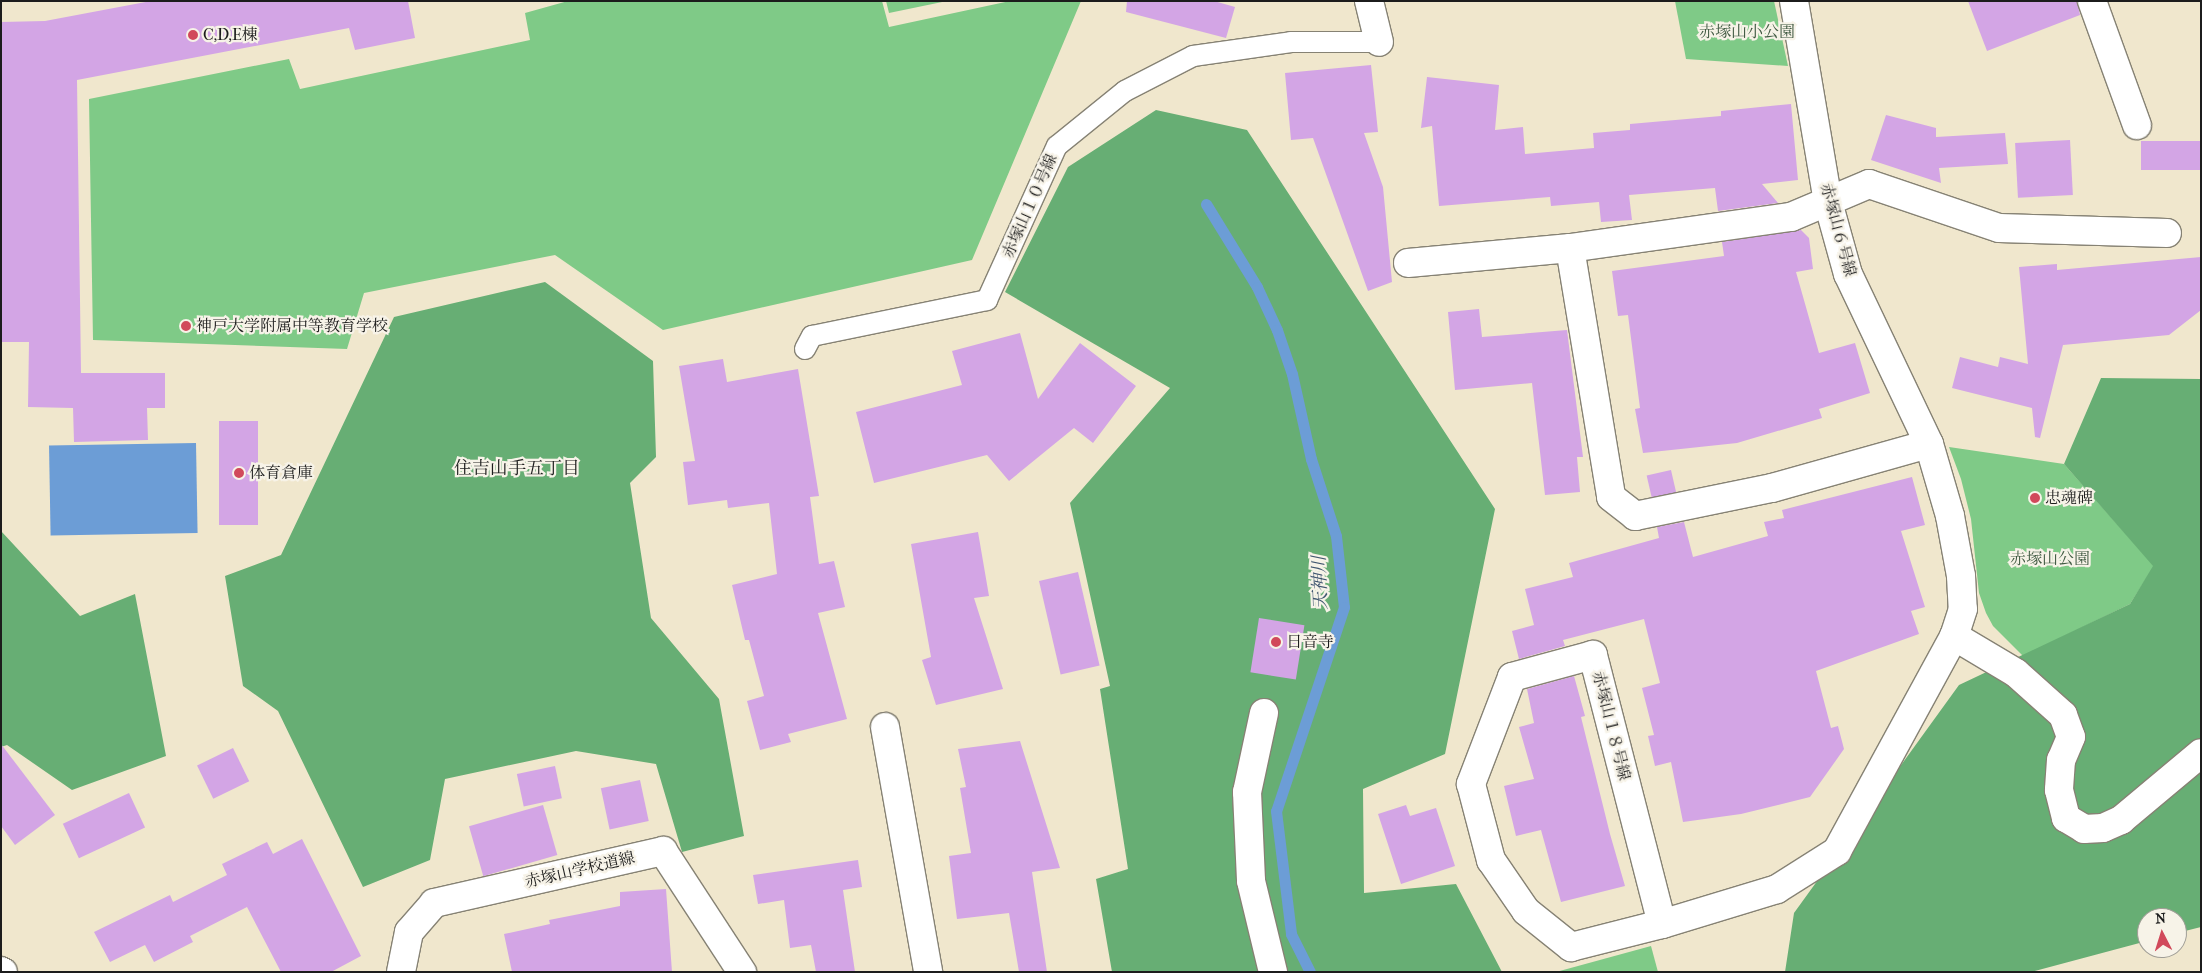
<!DOCTYPE html>
<html>
<head>
<meta charset="utf-8">
<style>
	body { margin:0 }
	#map { position:relative; width:2202px; height:973px; overflow:hidden; background:#f0e7cd; font-family:"IM FELL French Canon","Noto Serif JP",serif }
	div>[style] { position:absolute }
	.green>* { inset:0; background:#7fca87 }
	.forest>* { inset:0; background:#67ae74 }
	.water>* { inset:0; background:#6c9dd6; transform-origin:0 0 }
	.stream>* { height:11px; margin:-5.5px; padding:0 5.5px; transform-origin:5.5px; border-radius:5.5px; background:#6c9dd6 }
	.building>* { inset:0; background:#d3a5e5; transform-origin:0 0 }
	.roads { filter:drop-shadow(1px 0 #868274) drop-shadow(-1px 0 #868274) drop-shadow(0 1px #868274) drop-shadow(0 -1px #868274) }
	.lane>* { height:20px; margin:-10px; padding:0 10px; transform-origin:10px; border-radius:10px; background:#fff }
	.street>* { height:28px; margin:-14px; padding:0 14px; transform-origin:14px; border-radius:14px; background:#fff }
	.secondary>* { height:28px; margin:-14px; padding:0 14px; transform-origin:14px; border-radius:14px; background:#fff }
	.dots>* { width:14px; height:14px; translate:-50% -50%; box-sizing:border-box; border:2px solid #f7f3e8; border-radius:50% }
	span { translate:-50% -50%; white-space:nowrap; text-align:center; line-height:1.15; -webkit-text-stroke:4.5px #f7f3e8; paint-order:stroke }
	.park-label { font-size:16px; color:#3f5941 }
	.poi-label { font-size:16px; color:#1c1c1c }
	.left { translate:0 -50%; text-align:left }
	.street-label { font-size:16px; color:#1c1c1c }
	.neighbourhood-label { font-size:18px; color:#1c1c1c }
	.water-label { font-size:18px; color:#405670; font-style:italic }
	.frame { position:absolute; inset:0; border:2px solid #1c1c1c; pointer-events:none }
	.north { position:absolute; left:2137px; top:908px; width:50px; height:50px; box-sizing:border-box; background:#f7f3e8; border:1px solid #9f9d96; border-radius:50%; rotate:355deg; font-size:14px; font-weight:700; line-height:20px; text-align:center; color:#1c1c1c }
	.north::after { content:''; display:block; margin:auto; width:18px; height:22px; background:#d1495b; clip-path:polygon(50% 0,100% 100%,50% 72%,0 100%) }
</style>
</head>
<body>
<div id="map">
	<div class="green">
		<i style="clip-path:polygon(568px 1px,882px 1px,889px 27px,1010px 1px,1081px 1px,972px 260px,663px 330px,555px 255px,364px 293px,347px 349px,93px 340px,89px 99px,289px 59px,300px 89px,530px 40px,525px 13px)"></i>
		<i style="clip-path:polygon(886px 1px,947px 1px,889px 13px)"></i>
		<i style="clip-path:polygon(1675px 1px,1774px 1px,1788px 66px,1686px 59px)"></i>
		<i style="clip-path:polygon(1949px 447px,2064px 464px,2154px 566px,2130px 604px,2023px 656px,1993px 626px,1986px 613px,1979px 593px,1971px 519px,1961px 479px)"></i>
		<i style="clip-path:polygon(1651px 946px,1658px 972px,1556px 972px)"></i>
	</div>
	<div class="forest">
		<i style="clip-path:polygon(1156px 110px,1247px 130px,1495px 509px,1445px 754px,1363px 789px,1364px 893px,1456px 884px,1502px 972px,1112px 972px,1096px 879px,1128px 869px,1100px 689px,1110px 686px,1070px 503px,1170px 388px,1005px 292px,1068px 167px)"></i>
		<i style="clip-path:polygon(545px 282px,653px 361px,656px 457px,630px 483px,651px 618px,719px 699px,744px 836px,682px 852px,656px 764px,576px 751px,445px 779px,430px 860px,363px 887px,278px 711px,243px 686px,225px 576px,281px 555px,394px 317px)"></i>
		<i style="clip-path:polygon(2101px 378px,2201px 379px,2201px 927px,2177px 933px,2177px 918px,2147px 918px,2147px 941px,2031px 972px,1785px 972px,1794px 913px,1959px 685px,2130px 604px,2153px 566px,2064px 464px)"></i>
		<i style="clip-path:polygon(1px 531px,80px 616px,135px 594px,166px 756px,72px 790px,7px 745px,1px 747px)"></i>
	</div>
	<div class="water">
		<i style="left:196px;top:443px;width:90px;height:147px;rotate:89deg"></i>
	</div>
	<div class="stream">
		<i style="left:1206px;top:204px;width:97px;rotate:58.4deg"></i>
		<i style="left:1257px;top:287px;width:47px;rotate:65.1deg"></i>
		<i style="left:1277px;top:330px;width:46px;rotate:71.2deg"></i>
		<i style="left:1292px;top:374px;width:87px;rotate:77.4deg"></i>
		<i style="left:1311px;top:459px;width:81px;rotate:72deg"></i>
		<i style="left:1336px;top:536px;width:71px;rotate:83.6deg"></i>
		<i style="left:1344px;top:607px;width:215px;rotate:108.4deg"></i>
		<i style="left:1276px;top:811px;width:124px;rotate:83deg"></i>
		<i style="left:1291px;top:934px;width:42px;rotate:63.4deg"></i>
	</div>
	<div class="building">
		<i style="clip-path:polygon(151px 1px,408px 1px,415px 38px,355px 50px,349px 28px,77px 80px,81px 373px,165px 373px,165px 408px,147px 408px,148px 440px,74px 442px,73px 408px,28px 407px,29px 342px,1px 342px,1px 22px,45px 21px)"></i>
		<i style="clip-path:polygon(1127px 1px,1214px 1px,1235px 7px,1226px 38px,1126px 12px)"></i>
		<i style="clip-path:polygon(1968px 1px,2077px 1px,2080px 15px,1987px 51px)"></i>
		<i style="clip-path:polygon(1371px 65px,1378px 132px,1364px 133px,1383px 187px,1392px 282px,1368px 291px,1313px 138px,1291px 140px,1285px 73px)"></i>
		<i style="clip-path:polygon(1427px 77px,1499px 85px,1495px 130px,1523px 127px,1525px 154px,1594px 148px,1593px 133px,1630px 130px,1630px 124px,1721px 116px,1721px 111px,1791px 104px,1798px 180px,1762px 184px,1778px 203px,1718px 211px,1715px 188px,1629px 195px,1632px 220px,1601px 222px,1599px 202px,1551px 206px,1550px 197px,1439px 206px,1432px 126px,1421px 128px)"></i>
		<i style="clip-path:polygon(1886px 115px,1936px 128px,1936px 137px,2005px 133px,2008px 164px,1939px 168px,1941px 183px,1871px 160px)"></i>
		<i style="left:2070px;top:140px;width:55px;height:55px;rotate:87deg"></i>
		<i style="left:2201px;top:141px;width:29px;height:60px;rotate:90deg"></i>
		<i style="clip-path:polygon(1801px 230px,1809px 238px,1813px 269px,1796px 272px,1819px 353px,1855px 343px,1870px 393px,1819px 409px,1822px 418px,1737px 443px,1643px 453px,1635px 409px,1640px 408px,1628px 315px,1618px 316px,1612px 271px,1724px 256px,1722px 242px)"></i>
		<i style="clip-path:polygon(2201px 257px,2201px 310px,2169px 335px,2063px 345px,2040px 438px,2035px 437px,2032px 408px,1952px 388px,1960px 357px,1998px 367px,2000px 357px,2028px 364px,2019px 267px,2057px 264px,2057px 270px)"></i>
		<i style="clip-path:polygon(1479px 309px,1482px 337px,1567px 330px,1583px 457px,1577px 457px,1580px 492px,1545px 495px,1532px 383px,1455px 390px,1448px 312px)"></i>
		<i style="clip-path:polygon(1020px 333px,1038px 399px,1080px 343px,1136px 386px,1093px 443px,1074px 428px,1009px 481px,987px 455px,874px 483px,856px 412px,962px 385px,952px 351px)"></i>
		<i style="clip-path:polygon(723px 359px,727px 382px,798px 369px,819px 496px,810px 497px,819px 564px,834px 561px,845px 607px,818px 613px,847px 719px,788px 734px,791px 742px,760px 750px,747px 701px,764px 696px,749px 640px,745px 640px,732px 585px,777px 574px,769px 503px,728px 508px,727px 500px,688px 505px,683px 462px,695px 461px,679px 366px)"></i>
		<i style="left:219px;top:421px;width:39px;height:104px"></i>
		<i style="left:1671px;top:470px;width:23px;height:25px;rotate:77deg"></i>
		<i style="clip-path:polygon(1912px 477px,1925px 525px,1901px 531px,1925px 607px,1911px 611px,1919px 634px,1816px 671px,1831px 728px,1838px 726px,1844px 749px,1810px 797px,1741px 814px,1683px 822px,1671px 762px,1655px 766px,1648px 736px,1654px 735px,1642px 688px,1660px 683px,1644px 619px,1563px 640px,1565px 646px,1519px 659px,1512px 631px,1534px 625px,1525px 589px,1573px 577px,1569px 563px,1659px 538px,1657px 527px,1684px 522px,1693px 557px,1768px 536px,1764px 522px,1784px 518px,1782px 510px)"></i>
		<i style="clip-path:polygon(978px 532px,989px 596px,974px 598px,1003px 689px,936px 705px,922px 660px,931px 657px,911px 544px)"></i>
		<i style="left:1078px;top:572px;width:96px;height:40px;rotate:77deg"></i>
		<i style="left:1259px;top:618px;width:46px;height:55px;rotate:9deg"></i>
		<i style="clip-path:polygon(1574px 676px,1585px 716px,1581px 717px,1610px 834px,1625px 886px,1561px 902px,1541px 830px,1516px 836px,1504px 786px,1534px 779px,1519px 727px,1534px 723px,1527px 689px)"></i>
		<i style="clip-path:polygon(1020px 741px,1060px 868px,1032px 872px,1047px 972px,1019px 972px,1009px 913px,957px 919px,949px 856px,971px 853px,960px 788px,966px 787px,958px 749px)"></i>
		<i style="clip-path:polygon(1px 744px,55px 815px,15px 845px,1px 826px)"></i>
		<i style="left:233px;top:748px;width:37px;height:40px;rotate:64deg"></i>
		<i style="left:555px;top:766px;width:33px;height:39px;rotate:78deg"></i>
		<i style="left:640px;top:780px;width:42px;height:40px;rotate:78deg"></i>
		<i style="left:129px;top:793px;width:38px;height:73px;rotate:65deg"></i>
		<i style="left:543px;top:805px;width:52px;height:77px;rotate:74deg"></i>
		<i style="clip-path:polygon(1406px 805px,1410px 816px,1436px 808px,1455px 866px,1401px 884px,1378px 814px)"></i>
		<i style="clip-path:polygon(302px 839px,361px 956px,331px 972px,281px 972px,247px 907px,190px 936px,193px 942px,154px 962px,145px 945px,110px 962px,94px 932px,170px 895px,173px 902px,227px 875px,222px 864px,267px 842px,273px 854px)"></i>
		<i style="clip-path:polygon(858px 860px,862px 887px,843px 890px,855px 972px,816px 972px,811px 945px,790px 948px,784px 900px,758px 904px,753px 875px)"></i>
		<i style="clip-path:polygon(666px 889px,672px 972px,512px 972px,504px 934px,550px 924px,549px 920px,620px 906px,620px 892px)"></i>
	</div>
	<div class="roads">
		<div class="lane">
			<i style="left:805px;top:349px;width:15px;rotate:-62deg"></i>
			<i style="left:812px;top:336px;width:179px;rotate:-11.6deg"></i>
			<i style="left:987px;top:300px;width:169px;rotate:-65.6deg"></i>
			<i style="left:1057px;top:146px;width:87px;rotate:-39deg"></i>
			<i style="left:1125px;top:91px;width:76px;rotate:-27.2deg"></i>
			<i style="left:1193px;top:56px;width:99px;rotate:-8.1deg"></i>
			<i style="left:1291px;top:42px;width:88px"></i>
		</div>
		<div class="street">
			<i style="left:1369px;top:1px;width:42px;rotate:76.3deg"></i>
			<i style="left:1794px;top:1px;width:204px;rotate:80.4deg"></i>
			<i style="left:1828px;top:202px;width:75px;rotate:74.5deg"></i>
			<i style="left:1848px;top:274px;width:188px;rotate:64.5deg"></i>
			<i style="left:1929px;top:444px;width:75px;rotate:73.7deg"></i>
			<i style="left:1950px;top:516px;width:61px;rotate:79.6deg"></i>
			<i style="left:1961px;top:576px;width:33px;rotate:87deg"></i>
			<i style="left:1963px;top:609px;width:28px;rotate:108deg"></i>
			<i style="left:1954px;top:636px;width:72px;rotate:30.8deg"></i>
			<i style="left:2016px;top:673px;width:63px;rotate:41.8deg"></i>
			<i style="left:2063px;top:715px;width:23px;rotate:70deg"></i>
			<i style="left:2071px;top:737px;width:25px;rotate:113deg"></i>
			<i style="left:2061px;top:760px;width:30px;rotate:94deg"></i>
			<i style="left:2059px;top:790px;width:29px;rotate:76deg"></i>
			<i style="left:2066px;top:818px;width:21px;rotate:31deg"></i>
			<i style="left:2084px;top:829px;width:19px;rotate:-3deg"></i>
			<i style="left:2103px;top:828px;width:20px;rotate:-24deg"></i>
			<i style="left:2121px;top:820px;width:104px;rotate:-39.9deg"></i>
			<i style="left:2092px;top:1px;width:132px;rotate:70.1deg"></i>
			<i style="left:1570px;top:248px;width:252px;rotate:80.6deg"></i>
			<i style="left:1611px;top:497px;width:31px;rotate:38deg"></i>
			<i style="left:1635px;top:516px;width:140px;rotate:-11.6deg"></i>
			<i style="left:1772px;top:488px;width:163px;rotate:-15.7deg"></i>
			<i style="left:1408px;top:263px;width:163px;rotate:-5.3deg"></i>
			<i style="left:1570px;top:248px;width:223px;rotate:-8deg"></i>
			<i style="left:1791px;top:217px;width:85px;rotate:-22.9deg"></i>
			<i style="left:1869px;top:184px;width:137px;rotate:18.7deg"></i>
			<i style="left:1999px;top:228px;width:168px;rotate:1.7deg"></i>
			<i style="left:1264px;top:713px;width:81px;rotate:102.1deg"></i>
			<i style="left:1247px;top:792px;width:89px;rotate:87.4deg"></i>
			<i style="left:1251px;top:881px;width:94px;rotate:76.4deg"></i>
			<i style="left:885px;top:727px;width:249px;rotate:80deg"></i>
			<i style="left:1662px;top:924px;width:278px;rotate:-104.4deg"></i>
			<i style="left:1593px;top:655px;width:84px;rotate:164.8deg"></i>
			<i style="left:1512px;top:677px;width:115px;rotate:111deg"></i>
			<i style="left:1471px;top:784px;width:79px;rotate:75.3deg"></i>
			<i style="left:1491px;top:860px;width:62px;rotate:55.5deg"></i>
			<i style="left:1526px;top:911px;width:58px;rotate:38.7deg"></i>
			<i style="left:1571px;top:947px;width:94px;rotate:-14.2deg"></i>
			<i style="left:1662px;top:924px;width:120px;rotate:-16.9deg"></i>
			<i style="left:1777px;top:889px;width:71px;rotate:-32.3deg"></i>
			<i style="left:1837px;top:851px;width:245px;rotate:-61.4deg"></i>
			<i style="left:401px;top:972px;width:41px;rotate:-78.7deg"></i>
			<i style="left:409px;top:932px;width:38px;rotate:-49deg"></i>
			<i style="left:434px;top:903px;width:235px;rotate:-12.8deg"></i>
			<i style="left:663px;top:851px;width:145px;rotate:56.9deg"></i>
		</div>
		<div class="secondary">
			<i style="left:1px;top:971px;width:2px;rotate:27deg"></i>
		</div>
	</div>
	<div class="dots">
		<i style="left:193px;top:35px;background:#d1495b"></i>
		<i style="left:186px;top:326px;background:#d1495b"></i>
		<i style="left:239px;top:473px;background:#d1495b"></i>
		<i style="left:2035px;top:498px;background:#d1495b"></i>
		<i style="left:1276px;top:642px;background:#d1495b"></i>
	</div>
	<div class="park-label">
		<span style="left:1747px;top:32px">赤塚山小公園</span>
		<span style="left:2050px;top:559px">赤塚山公園</span>
	</div>
	<div class="poi-label">
		<span class="left" style="left:203px;top:35px">C,D,E棟</span>
		<span class="left" style="left:196px;top:326px">神戸大学附属中等教育学校</span>
		<span class="left" style="left:249px;top:473px">体育倉庫</span>
		<span class="left" style="left:2045px;top:498px">忠魂碑</span>
		<span class="left" style="left:1286px;top:642px">日音寺</span>
	</div>
	<div class="street-label">
		<span style="left:1030px;top:206px;rotate:-66deg">赤塚山１０号線</span>
		<span style="left:1838px;top:230px;rotate:75deg">赤塚山６号線</span>
		<span style="left:1611px;top:726px;rotate:76deg">赤塚山１８号線</span>
		<span style="left:580px;top:870px;rotate:-13deg">赤塚山学校道線</span>
	</div>
	<div class="neighbourhood-label">
		<span style="left:517px;top:469px">住吉山手五丁目</span>
	</div>
	<div class="water-label">
		<span style="left:1321px;top:583px;rotate:-92deg">天神川</span>
	</div>
	<div class="frame"></div>
	<div class="north">N</div>
</div>
</body>
</html>
